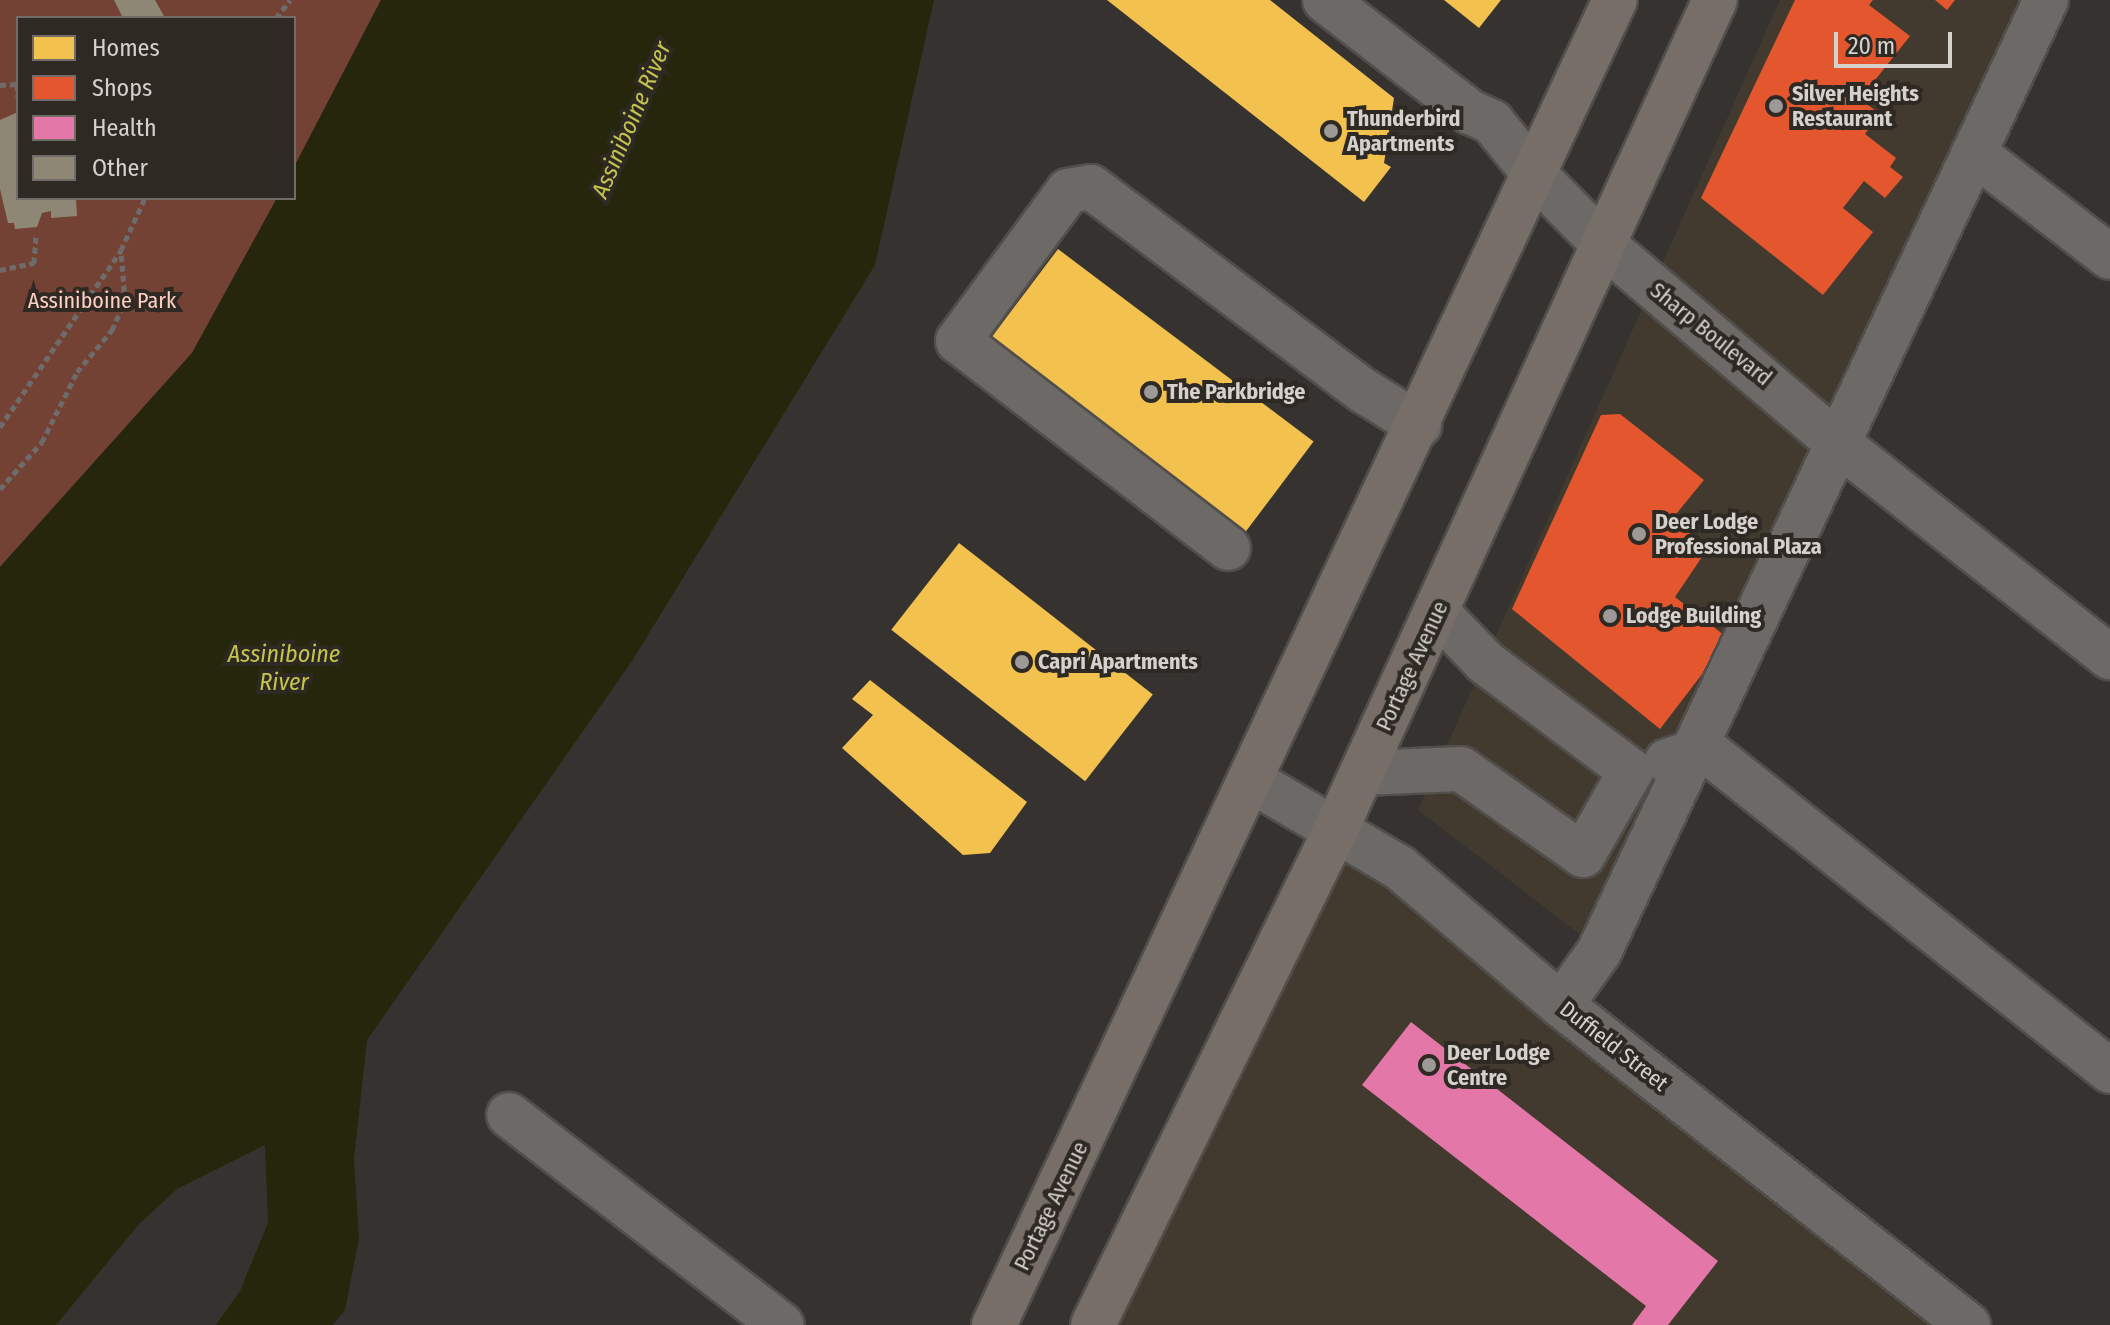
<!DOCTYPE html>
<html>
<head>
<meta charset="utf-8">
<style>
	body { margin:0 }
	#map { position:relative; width:2110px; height:1325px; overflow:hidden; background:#35322f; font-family:"Fira Sans Condensed",sans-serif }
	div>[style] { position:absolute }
	.built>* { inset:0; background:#423a2f }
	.green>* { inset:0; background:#744235 }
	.water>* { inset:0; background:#26260c }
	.homes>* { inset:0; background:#f2c14e; transform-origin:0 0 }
	.shops>* { inset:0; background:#e4572e }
	.health>* { inset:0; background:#e377a8 }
	.building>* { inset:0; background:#8f8775 }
	.path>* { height:5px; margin-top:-2.5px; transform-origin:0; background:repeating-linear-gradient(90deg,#6e6c6a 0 6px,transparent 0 10px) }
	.roads { filter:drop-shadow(2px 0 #514e4b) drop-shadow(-2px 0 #514e4b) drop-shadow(0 2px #514e4b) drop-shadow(0 -2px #514e4b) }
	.minor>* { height:44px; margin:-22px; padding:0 22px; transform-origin:22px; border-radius:22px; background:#6c6966 }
	.highway>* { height:44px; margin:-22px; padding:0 22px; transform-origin:22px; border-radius:22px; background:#766e67 }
	.dots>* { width:22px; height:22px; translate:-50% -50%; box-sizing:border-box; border:4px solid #2e2923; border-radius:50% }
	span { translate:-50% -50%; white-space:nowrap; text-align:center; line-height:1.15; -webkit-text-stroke:8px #2e2923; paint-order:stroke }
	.poi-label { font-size:22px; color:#d5d1cd; font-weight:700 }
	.left { translate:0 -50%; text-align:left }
	.park-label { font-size:22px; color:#ffcfc2 }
	.street-label { font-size:22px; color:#d5d1cd }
	.water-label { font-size:24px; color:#c5c54b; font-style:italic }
	.legend { position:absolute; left:16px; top:16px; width:280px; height:184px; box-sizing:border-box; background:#2e2923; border:2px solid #716c67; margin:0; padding:10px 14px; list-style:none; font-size:24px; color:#d5d1cd }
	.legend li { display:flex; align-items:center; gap:16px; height:40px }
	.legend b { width:40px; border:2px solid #716c67 }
	.scale { position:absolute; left:1834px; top:32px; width:118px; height:36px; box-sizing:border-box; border:4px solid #d5d1cd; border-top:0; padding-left:10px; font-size:24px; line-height:28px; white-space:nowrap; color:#d5d1cd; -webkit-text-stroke:6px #2e2923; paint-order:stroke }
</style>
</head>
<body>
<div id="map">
	<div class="built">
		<i style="clip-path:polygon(1780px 0,2043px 0,1599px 949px,1418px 810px)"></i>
		<i style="clip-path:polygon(1337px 827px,1968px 1325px,1093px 1325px)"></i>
	</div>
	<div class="green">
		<i style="clip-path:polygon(0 0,381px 0,294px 167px,294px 18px,18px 18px,18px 198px,277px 198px,192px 353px,0 567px)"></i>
	</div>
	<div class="water">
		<i style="clip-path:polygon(381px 0,934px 0,875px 265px,632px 661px,367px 1040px,354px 1159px,359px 1239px,345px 1310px,333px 1325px,216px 1325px,240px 1291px,268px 1223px,265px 1145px,177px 1189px,139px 1224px,56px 1325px,0 1325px,0 567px,192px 353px,277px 198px,294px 198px,294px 167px)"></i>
	</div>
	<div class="homes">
		<i style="clip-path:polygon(1107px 0,1270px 0,1394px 98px,1384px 163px,1391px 167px,1364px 202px)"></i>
		<i style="clip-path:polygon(1444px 0,1501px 0,1479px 28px)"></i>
		<i style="left:1058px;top:249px;width:320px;height:116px;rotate:37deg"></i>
		<i style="left:959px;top:543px;width:246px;height:110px;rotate:38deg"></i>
		<i style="clip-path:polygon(870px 680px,1027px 802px,990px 853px,963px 855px,842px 748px,873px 715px,852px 699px)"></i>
	</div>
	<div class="shops">
		<i style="clip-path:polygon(1795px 0,1873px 0,1869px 5px,1910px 36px,1860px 99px,1880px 114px,1865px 134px,1896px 158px,1890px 167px,1903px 177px,1885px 198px,1864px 181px,1843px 208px,1873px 232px,1823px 295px,1701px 198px)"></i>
		<i style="clip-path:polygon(1935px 0,1955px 0,1947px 10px)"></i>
		<i style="clip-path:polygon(1620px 414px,1704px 480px,1672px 519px,1708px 548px,1675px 597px,1729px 639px,1660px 729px,1512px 609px,1601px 415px)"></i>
	</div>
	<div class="health">
		<i style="clip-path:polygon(1411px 1022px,1718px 1261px,1668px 1325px,1632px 1325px,1646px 1306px,1362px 1085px)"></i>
	</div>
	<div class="building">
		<i style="clip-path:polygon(114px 0,155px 0,165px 18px,123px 18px)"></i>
		<i style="clip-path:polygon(18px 112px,18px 198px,76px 198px,77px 216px,51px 218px,51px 211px,42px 213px,37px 227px,15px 229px,14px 223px,8px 223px,0 189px,0 120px)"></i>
	</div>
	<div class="path">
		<i style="left:276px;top:18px;width:23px;rotate:-52deg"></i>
		<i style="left:0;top:85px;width:17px;rotate:-3deg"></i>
		<i style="left:17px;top:84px;width:13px;rotate:86deg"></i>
		<i style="left:0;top:270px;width:35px;rotate:-12deg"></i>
		<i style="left:34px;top:263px;width:28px;rotate:-86deg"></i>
		<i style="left:0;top:427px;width:214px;rotate:-55.6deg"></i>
		<i style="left:121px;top:250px;width:57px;rotate:-65.2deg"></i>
		<i style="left:0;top:489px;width:63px;rotate:-48.2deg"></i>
		<i style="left:42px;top:442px;width:78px;rotate:-63.4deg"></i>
		<i style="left:77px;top:372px;width:55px;rotate:-50.2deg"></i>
		<i style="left:112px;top:330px;width:32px;rotate:-66deg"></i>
		<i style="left:125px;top:301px;width:51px;rotate:-94.5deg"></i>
	</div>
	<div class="roads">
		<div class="minor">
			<i style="left:1325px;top:0;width:183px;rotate:37.7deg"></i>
			<i style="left:1470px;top:112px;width:24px;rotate:24deg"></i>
			<i style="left:1492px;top:122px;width:68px;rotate:50.9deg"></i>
			<i style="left:1535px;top:175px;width:98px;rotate:45.4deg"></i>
			<i style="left:1604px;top:245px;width:308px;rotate:40.3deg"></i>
			<i style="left:1839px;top:444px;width:345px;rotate:38.2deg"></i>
			<i style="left:1974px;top:153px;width:171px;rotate:37.4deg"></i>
			<i style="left:1228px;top:548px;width:340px;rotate:-142.5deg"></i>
			<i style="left:958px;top:341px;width:186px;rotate:-53.7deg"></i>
			<i style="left:1068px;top:191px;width:23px;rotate:-10deg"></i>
			<i style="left:1091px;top:187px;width:341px;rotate:36.8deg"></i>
			<i style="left:1364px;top:391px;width:65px;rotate:31.7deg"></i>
			<i style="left:1667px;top:761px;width:26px;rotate:-18deg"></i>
			<i style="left:1692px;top:753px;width:20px;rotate:6deg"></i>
			<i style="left:1712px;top:755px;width:508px;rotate:38.45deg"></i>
			<i style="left:1362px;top:773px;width:99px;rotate:-2.3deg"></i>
			<i style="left:1461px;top:769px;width:149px;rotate:35.2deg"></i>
			<i style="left:1583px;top:855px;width:97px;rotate:-60.3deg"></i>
			<i style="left:1631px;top:771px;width:182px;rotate:-143.3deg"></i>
			<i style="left:1485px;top:662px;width:69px;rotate:-133.8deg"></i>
			<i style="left:1252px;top:781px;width:172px;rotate:30.4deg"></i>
			<i style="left:1400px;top:868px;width:211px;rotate:40.4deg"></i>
			<i style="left:1561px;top:1005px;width:518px;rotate:38.18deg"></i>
			<i style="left:1561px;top:1005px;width:65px;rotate:-54.4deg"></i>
			<i style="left:1599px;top:952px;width:1052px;rotate:-64.85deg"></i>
			<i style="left:509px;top:1115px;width:344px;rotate:37.6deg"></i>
		</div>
		<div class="highway">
			<i style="left:994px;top:1325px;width:1463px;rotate:-64.89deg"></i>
			<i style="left:1093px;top:1325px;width:555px;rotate:-63.9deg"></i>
			<i style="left:1337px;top:827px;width:909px;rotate:-65.44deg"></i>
		</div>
	</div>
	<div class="dots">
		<i style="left:1776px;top:106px;background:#9d9996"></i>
		<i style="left:1331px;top:131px;background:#9d9996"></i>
		<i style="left:1151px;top:392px;background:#9d9996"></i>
		<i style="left:1639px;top:534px;background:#9d9996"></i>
		<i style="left:1610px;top:616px;background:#9d9996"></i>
		<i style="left:1022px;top:662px;background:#9d9996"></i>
		<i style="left:1429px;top:1065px;background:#9d9996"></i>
	</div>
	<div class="poi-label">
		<span class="left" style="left:1792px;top:106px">Silver Heights<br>Restaurant</span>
		<span class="left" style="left:1347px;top:131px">Thunderbird<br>Apartments</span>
		<span class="left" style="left:1167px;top:392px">The Parkbridge</span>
		<span class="left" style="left:1655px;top:534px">Deer Lodge<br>Professional Plaza</span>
		<span class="left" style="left:1626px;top:616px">Lodge Building</span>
		<span class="left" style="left:1038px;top:662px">Capri Apartments</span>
		<span class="left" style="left:1447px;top:1065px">Deer Lodge<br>Centre</span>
	</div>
	<div class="park-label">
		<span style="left:102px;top:301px">Assiniboine Park</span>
	</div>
	<div class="street-label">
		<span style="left:1711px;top:334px;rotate:39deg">Sharp Boulevard</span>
		<span style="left:1412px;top:666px;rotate:-65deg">Portage Avenue</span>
		<span style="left:1614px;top:1046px;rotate:38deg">Duffield Street</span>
		<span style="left:1051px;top:1206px;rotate:-64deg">Portage Avenue</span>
	</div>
	<div class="water-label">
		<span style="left:632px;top:120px;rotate:-67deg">Assiniboine River</span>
		<span style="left:284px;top:669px">Assiniboine<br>River</span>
	</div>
	<ul class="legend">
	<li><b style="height:22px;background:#f2c14e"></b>Homes</li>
	<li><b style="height:22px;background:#e4572e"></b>Shops</li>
	<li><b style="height:22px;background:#e377a8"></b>Health</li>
	<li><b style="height:22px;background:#8f8775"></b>Other</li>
	</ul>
	<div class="scale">20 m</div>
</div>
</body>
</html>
